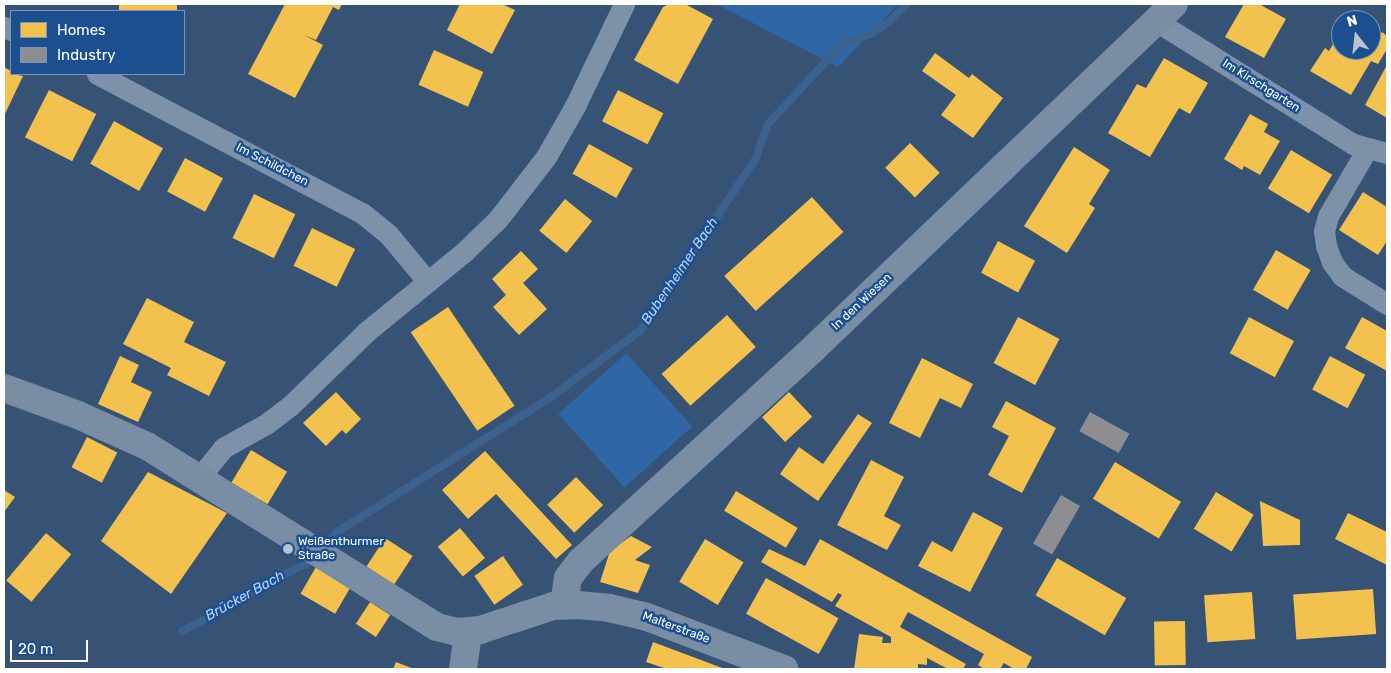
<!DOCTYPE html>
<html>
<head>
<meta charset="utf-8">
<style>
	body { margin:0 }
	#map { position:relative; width:1391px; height:673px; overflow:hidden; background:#365274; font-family:Rubik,sans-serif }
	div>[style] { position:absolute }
	.green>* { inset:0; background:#2f66a5; transform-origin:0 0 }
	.homes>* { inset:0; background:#f2c14e; transform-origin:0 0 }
	.industry>* { inset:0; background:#8d8d92; transform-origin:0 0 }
	.stream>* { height:8px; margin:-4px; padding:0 4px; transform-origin:4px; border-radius:4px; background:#3b618d }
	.street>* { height:21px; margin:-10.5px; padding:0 10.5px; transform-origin:10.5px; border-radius:10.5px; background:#7d92a8 }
	.secondary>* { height:28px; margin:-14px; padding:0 14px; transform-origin:14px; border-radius:14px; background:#798da4 }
	.dots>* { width:14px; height:14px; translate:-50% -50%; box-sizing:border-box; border:2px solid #1b4f8f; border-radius:50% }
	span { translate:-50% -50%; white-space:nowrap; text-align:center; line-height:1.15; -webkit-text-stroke:5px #1b4f8f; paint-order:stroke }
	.street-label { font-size:12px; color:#fff }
	.poi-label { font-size:12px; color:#fff }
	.left { translate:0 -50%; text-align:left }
	.water-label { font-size:14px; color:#b5d3f5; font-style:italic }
	.frame { position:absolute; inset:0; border:5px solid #fff; pointer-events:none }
	.legend { position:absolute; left:10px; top:10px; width:175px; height:65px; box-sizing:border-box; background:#1b4f8f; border:1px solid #7695bc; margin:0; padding:6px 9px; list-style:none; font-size:15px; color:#fff }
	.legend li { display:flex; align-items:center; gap:10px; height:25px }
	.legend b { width:25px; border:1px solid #7695bc }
	.north { position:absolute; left:1331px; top:10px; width:50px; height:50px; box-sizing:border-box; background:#1b4f8f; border:1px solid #7695bc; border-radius:50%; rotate:344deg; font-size:14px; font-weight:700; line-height:20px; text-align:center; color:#fff }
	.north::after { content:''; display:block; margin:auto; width:18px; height:22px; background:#b9c2ce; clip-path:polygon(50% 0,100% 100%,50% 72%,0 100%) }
	.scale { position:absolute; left:10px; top:640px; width:78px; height:22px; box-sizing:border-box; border:2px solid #fff; border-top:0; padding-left:6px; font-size:15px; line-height:18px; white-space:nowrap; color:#fff; -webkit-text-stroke:4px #1b4f8f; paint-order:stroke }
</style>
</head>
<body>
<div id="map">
	<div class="green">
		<i style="clip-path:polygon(716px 4px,898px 4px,838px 67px)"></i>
		<i style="left:626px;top:353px;width:99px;height:91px;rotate:48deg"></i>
	</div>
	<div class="homes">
		<i style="left:119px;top:4px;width:58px;height:8px"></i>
		<i style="clip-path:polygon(285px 4px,342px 4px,339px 10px,333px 7px,316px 40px,304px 35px,323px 45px,295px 98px,248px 74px)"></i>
		<i style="clip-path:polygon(460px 4px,502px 4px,515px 10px,492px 54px,447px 30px)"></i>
		<i style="clip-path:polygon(669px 4px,685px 4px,713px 19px,678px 84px,634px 60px,663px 7px)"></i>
		<i style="clip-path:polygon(1244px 4px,1259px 4px,1286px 19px,1264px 58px,1225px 37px)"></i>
		<i style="clip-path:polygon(1382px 32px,1387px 36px,1387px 49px,1378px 64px,1371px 61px,1351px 95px,1310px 71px,1325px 48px,1329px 51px,1339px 34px,1341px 36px,1341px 50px,1371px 50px,1371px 38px,1376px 42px)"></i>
		<i style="left:434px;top:50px;width:54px;height:38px;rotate:24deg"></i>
		<i style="clip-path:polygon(935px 53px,969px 78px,972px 74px,1003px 98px,973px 138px,941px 115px,956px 95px,922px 71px)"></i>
		<i style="clip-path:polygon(1164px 58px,1208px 83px,1190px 114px,1179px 108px,1150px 157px,1108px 133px,1137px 84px,1146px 88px)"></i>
		<i style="clip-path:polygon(1387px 65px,1387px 118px,1365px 105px)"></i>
		<i style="clip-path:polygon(4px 67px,11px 71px,11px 74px,23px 76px,4px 116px)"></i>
		<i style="left:49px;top:90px;width:53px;height:53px;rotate:27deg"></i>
		<i style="left:618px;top:90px;width:51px;height:35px;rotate:27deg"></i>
		<i style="clip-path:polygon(1250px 114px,1268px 124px,1264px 132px,1280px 141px,1260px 175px,1244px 166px,1242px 170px,1224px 159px)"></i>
		<i style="left:114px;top:121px;width:56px;height:49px;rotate:29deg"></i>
		<i style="left:910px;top:143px;width:42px;height:35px;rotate:45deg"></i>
		<i style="left:589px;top:144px;width:50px;height:34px;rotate:29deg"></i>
		<i style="clip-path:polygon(1074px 147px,1110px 170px,1089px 204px,1095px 208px,1067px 253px,1024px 226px)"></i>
		<i style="left:1291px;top:150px;width:48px;height:45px;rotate:31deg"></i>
		<i style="left:185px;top:158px;width:43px;height:38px;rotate:28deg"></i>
		<i style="clip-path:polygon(1363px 192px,1387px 207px,1387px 241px,1378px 255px,1339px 230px)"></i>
		<i style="left:254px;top:194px;width:46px;height:49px;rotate:26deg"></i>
		<i style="left:812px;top:197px;width:47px;height:118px;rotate:48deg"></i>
		<i style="left:565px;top:199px;width:35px;height:41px;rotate:39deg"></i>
		<i style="left:312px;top:228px;width:48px;height:42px;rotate:26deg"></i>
		<i style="left:998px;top:241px;width:42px;height:36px;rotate:28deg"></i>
		<i style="left:1276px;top:250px;width:40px;height:46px;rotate:30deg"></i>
		<i style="clip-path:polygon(521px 251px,538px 269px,523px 283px,547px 309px,519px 335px,493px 307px,506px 295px,492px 279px)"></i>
		<i style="clip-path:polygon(147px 298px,194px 322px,184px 342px,226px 362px,209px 396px,167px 375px,171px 368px,123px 344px)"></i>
		<i style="left:448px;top:307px;width:119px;height:45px;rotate:56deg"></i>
		<i style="left:727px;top:315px;width:43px;height:88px;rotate:48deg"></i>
		<i style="left:1018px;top:317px;width:47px;height:52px;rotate:28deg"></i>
		<i style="left:1249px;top:317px;width:51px;height:41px;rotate:28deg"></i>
		<i style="clip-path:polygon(1362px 317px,1387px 331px,1387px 371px,1345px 348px)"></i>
		<i style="clip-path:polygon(120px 356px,139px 365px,131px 382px,152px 392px,138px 422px,98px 404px)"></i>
		<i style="left:1330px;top:356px;width:40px;height:38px;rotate:28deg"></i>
		<i style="clip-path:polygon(922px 358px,973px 384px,961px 408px,940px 398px,920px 438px,889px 423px)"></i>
		<i style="clip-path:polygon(336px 392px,361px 419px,346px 434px,342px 430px,326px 446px,303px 423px)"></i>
		<i style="left:789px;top:392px;width:34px;height:37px;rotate:47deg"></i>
		<i style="clip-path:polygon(1006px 401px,1056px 428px,1022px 493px,988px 475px,1009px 436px,992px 427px)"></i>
		<i style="clip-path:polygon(858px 414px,872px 423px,818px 501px,780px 474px,799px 447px,823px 464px)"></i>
		<i style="left:87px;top:437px;width:34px;height:34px;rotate:27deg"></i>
		<i style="left:251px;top:450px;width:42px;height:38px;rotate:31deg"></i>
		<i style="clip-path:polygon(485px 451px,572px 545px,556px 559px,496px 494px,468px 519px,442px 490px)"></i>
		<i style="clip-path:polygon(871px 460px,904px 477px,884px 516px,901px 525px,887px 550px,837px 525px)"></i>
		<i style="left:1115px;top:462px;width:77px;height:43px;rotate:31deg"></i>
		<i style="clip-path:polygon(148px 472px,227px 513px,171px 594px,101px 541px)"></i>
		<i style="left:576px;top:477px;width:39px;height:40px;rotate:46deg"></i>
		<i style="clip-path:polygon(4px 490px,15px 497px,4px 512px)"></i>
		<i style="left:736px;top:491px;width:72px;height:23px;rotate:31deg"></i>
		<i style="left:1216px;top:492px;width:44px;height:43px;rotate:31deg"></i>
		<i style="clip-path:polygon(1260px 501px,1300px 520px,1300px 545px,1263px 546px)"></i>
		<i style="clip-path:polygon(973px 512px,1003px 528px,970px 592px,918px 566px,932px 541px,952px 552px)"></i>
		<i style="clip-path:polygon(1348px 513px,1387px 532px,1387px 565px,1335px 539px)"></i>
		<i style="left:460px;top:528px;width:39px;height:29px;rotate:50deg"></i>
		<i style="left:46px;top:533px;width:33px;height:62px;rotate:40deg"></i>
		<i style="clip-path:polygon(631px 536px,652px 547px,635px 560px,650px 565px,638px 593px,600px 582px,610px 551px)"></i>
		<i style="left:385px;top:538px;width:33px;height:34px;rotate:33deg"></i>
		<i style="left:705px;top:539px;width:45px;height:50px;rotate:31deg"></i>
		<i style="clip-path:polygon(820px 539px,1032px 657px,1026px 669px,1014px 669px,1004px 663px,1000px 669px,984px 669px,978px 665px,984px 654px,908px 612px,900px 627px,966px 664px,963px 669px,948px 669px,927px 658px,927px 665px,918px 664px,918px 669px,854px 669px,859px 634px,883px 637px,882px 643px,891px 643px,891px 637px,835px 606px,842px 595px,838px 593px,832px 602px,761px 562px,769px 549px,805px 566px)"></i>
		<i style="left:503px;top:556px;width:35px;height:35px;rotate:55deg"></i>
		<i style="left:1057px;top:558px;width:80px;height:43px;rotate:30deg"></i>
		<i style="left:316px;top:567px;width:40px;height:31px;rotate:30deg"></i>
		<i style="left:766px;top:578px;width:83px;height:41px;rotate:29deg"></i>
		<i style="left:1373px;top:589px;width:45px;height:80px;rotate:86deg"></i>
		<i style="left:1252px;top:592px;width:47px;height:48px;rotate:86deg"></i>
		<i style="left:370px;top:602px;width:24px;height:26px;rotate:33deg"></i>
		<i style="left:1185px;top:621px;width:44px;height:31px;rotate:89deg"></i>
		<i style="clip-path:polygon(653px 642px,725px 669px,667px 669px,646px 662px)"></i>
		<i style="clip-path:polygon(396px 662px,414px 669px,393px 669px)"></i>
	</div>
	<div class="industry">
		<i style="left:1090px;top:412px;width:45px;height:22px;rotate:29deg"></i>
		<i style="left:1061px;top:495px;width:22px;height:56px;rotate:30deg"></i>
	</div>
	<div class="stream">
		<i style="left:182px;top:631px;width:39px;rotate:-27deg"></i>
		<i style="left:217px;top:613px;width:56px;rotate:-31.1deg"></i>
		<i style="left:265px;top:584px;width:48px;rotate:-26deg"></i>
		<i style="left:308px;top:563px;width:42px;rotate:-46.9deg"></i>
		<i style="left:337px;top:532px;width:252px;rotate:-32.2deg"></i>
		<i style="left:550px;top:398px;width:114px;rotate:-36.8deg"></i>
		<i style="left:641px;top:330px;width:207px;rotate:-56.2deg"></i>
		<i style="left:756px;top:158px;width:36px;rotate:-71deg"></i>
		<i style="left:768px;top:124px;width:109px;rotate:-47.2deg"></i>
		<i style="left:842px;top:44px;width:31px;rotate:-19deg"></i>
		<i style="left:871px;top:34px;width:24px;rotate:-35deg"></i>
		<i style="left:891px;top:20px;width:23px;rotate:-45deg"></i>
	</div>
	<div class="street">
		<i style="left:1156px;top:21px;width:232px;rotate:32deg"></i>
		<i style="left:1353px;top:144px;width:35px;rotate:15deg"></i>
		<i style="left:4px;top:27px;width:8px;rotate:23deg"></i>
		<i style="left:97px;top:74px;width:299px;rotate:27.7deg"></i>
		<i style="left:362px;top:213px;width:33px;rotate:39deg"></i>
		<i style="left:388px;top:234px;width:62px;rotate:50.2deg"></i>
		<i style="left:1367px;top:149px;width:78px;rotate:120.2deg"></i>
		<i style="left:1328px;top:216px;width:16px;rotate:105deg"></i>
		<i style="left:1324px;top:231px;width:15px;rotate:82deg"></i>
		<i style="left:1326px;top:246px;width:17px;rotate:69deg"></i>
		<i style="left:1332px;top:262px;width:17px;rotate:54deg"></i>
		<i style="left:1342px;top:276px;width:53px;rotate:31.9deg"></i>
		<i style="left:199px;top:478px;width:38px;rotate:-51deg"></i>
		<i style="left:223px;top:448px;width:49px;rotate:-29.2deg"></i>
		<i style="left:266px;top:424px;width:30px;rotate:-37deg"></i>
		<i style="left:290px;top:406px;width:106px;rotate:-44.2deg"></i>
		<i style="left:366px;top:332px;width:127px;rotate:-39.2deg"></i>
		<i style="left:464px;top:252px;width:47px;rotate:-44.1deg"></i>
		<i style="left:498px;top:219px;width:78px;rotate:-52.3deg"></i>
		<i style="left:546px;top:157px;width:59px;rotate:-60.4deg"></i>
		<i style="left:575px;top:106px;width:113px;rotate:-64.3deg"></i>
	</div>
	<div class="secondary">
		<i style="left:4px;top:388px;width:79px;rotate:20deg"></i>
		<i style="left:78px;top:415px;width:76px;rotate:24.2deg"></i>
		<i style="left:147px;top:446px;width:342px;rotate:32deg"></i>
		<i style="left:437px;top:627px;width:21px;rotate:14deg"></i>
		<i style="left:457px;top:632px;width:23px;rotate:-5deg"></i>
		<i style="left:480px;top:630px;width:77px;rotate:-18.2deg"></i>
		<i style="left:553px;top:606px;width:24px;rotate:-2deg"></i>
		<i style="left:577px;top:605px;width:32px;rotate:5deg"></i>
		<i style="left:609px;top:608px;width:39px;rotate:13deg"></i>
		<i style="left:647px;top:617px;width:147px;rotate:20.8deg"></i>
		<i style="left:564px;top:605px;width:27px;rotate:-82deg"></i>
		<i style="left:568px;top:578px;width:21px;rotate:-53deg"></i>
		<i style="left:581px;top:561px;width:314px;rotate:-42.4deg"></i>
		<i style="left:813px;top:349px;width:499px;rotate:-43.7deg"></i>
		<i style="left:463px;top:669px;width:37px;rotate:-82deg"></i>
	</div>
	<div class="dots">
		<i style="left:288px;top:549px;background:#b9c2ce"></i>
	</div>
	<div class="street-label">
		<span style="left:1261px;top:86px;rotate:32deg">Im Kirschgarten</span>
		<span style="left:272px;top:165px;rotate:27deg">Im Schildchen</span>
		<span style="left:862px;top:302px;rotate:-43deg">In den Wiesen</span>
		<span style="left:676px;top:628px;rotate:20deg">Malterstraße</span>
	</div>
	<div class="poi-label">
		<span class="left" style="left:298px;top:549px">Weißenthurmer<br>Straße</span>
	</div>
	<div class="water-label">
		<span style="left:680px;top:271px;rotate:-56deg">Bubenheimer Bach</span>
		<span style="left:245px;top:596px;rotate:-29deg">Brücker Bach</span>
	</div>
	<div class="frame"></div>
	<ul class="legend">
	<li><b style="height:14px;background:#f2c14e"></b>Homes</li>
	<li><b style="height:14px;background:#8d8d92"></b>Industry</li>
	</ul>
	<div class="north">N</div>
	<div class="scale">20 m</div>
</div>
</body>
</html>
